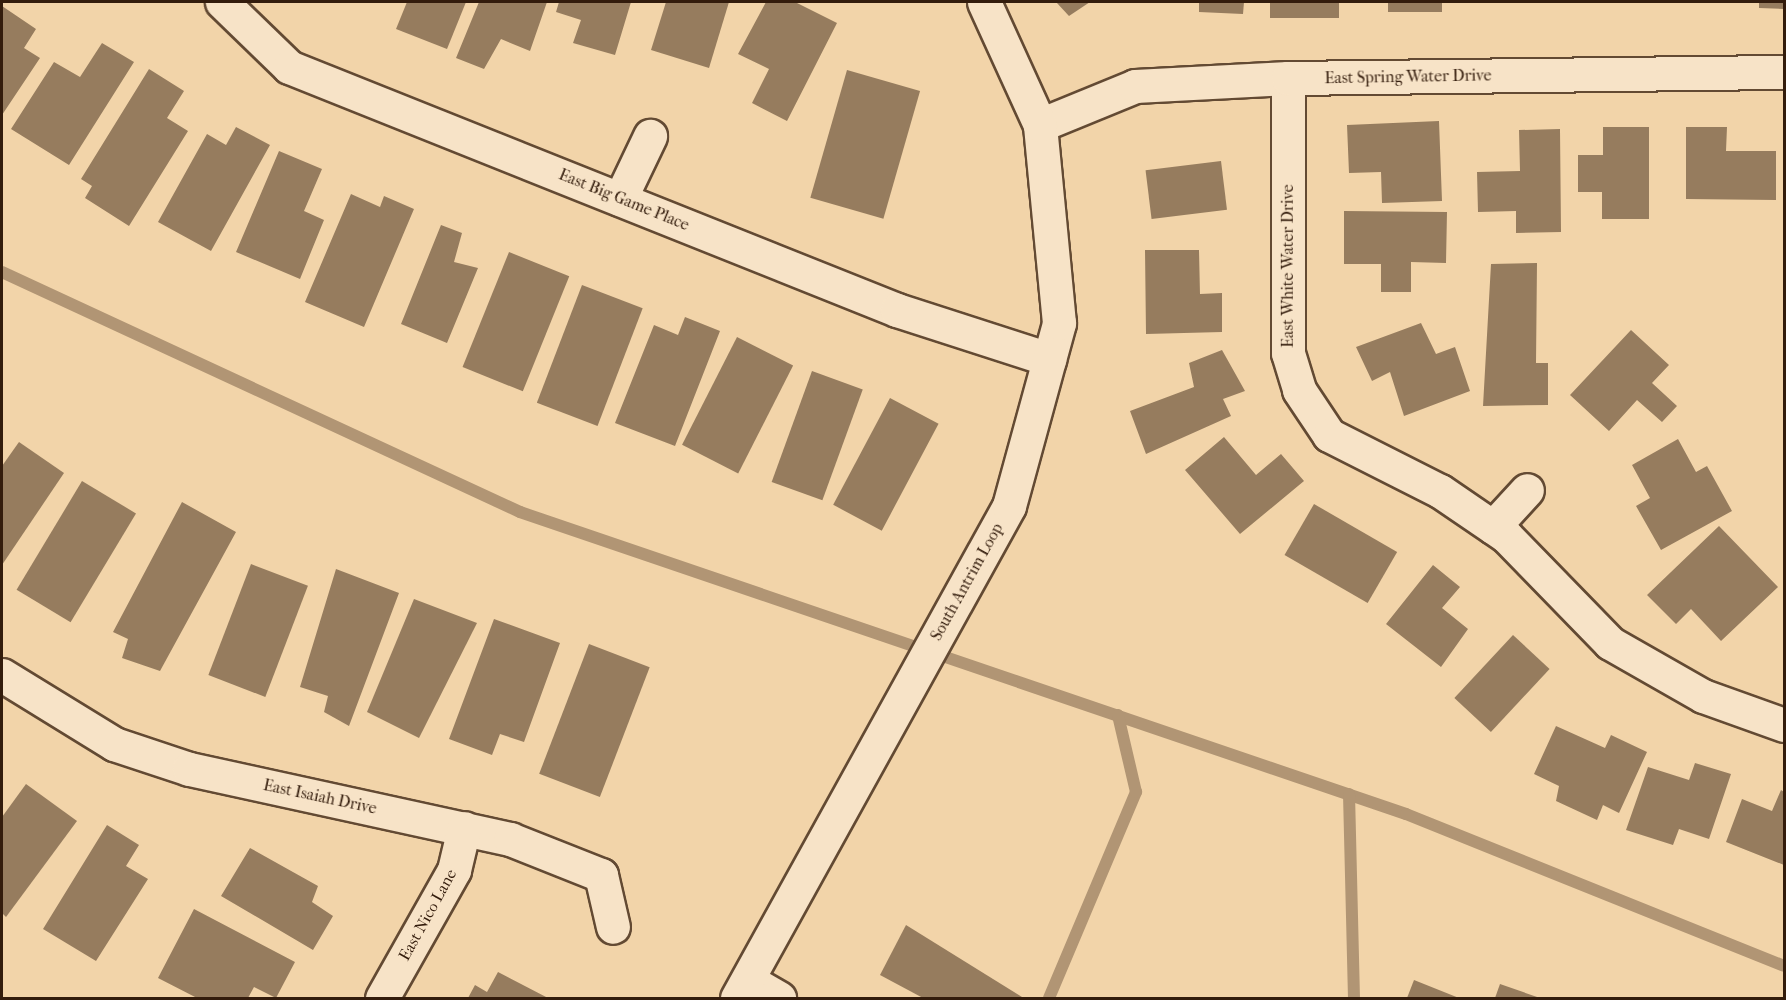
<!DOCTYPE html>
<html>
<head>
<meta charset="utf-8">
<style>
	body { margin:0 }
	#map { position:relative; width:1786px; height:1000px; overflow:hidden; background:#f2d4a9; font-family:"IM FELL French Canon",serif }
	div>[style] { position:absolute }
	.stream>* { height:12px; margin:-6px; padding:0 6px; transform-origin:6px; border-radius:6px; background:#b19574 }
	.building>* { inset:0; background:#967c5e; transform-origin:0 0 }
	.roads { filter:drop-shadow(2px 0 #634a33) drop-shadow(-2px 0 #634a33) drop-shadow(0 2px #634a33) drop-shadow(0 -2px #634a33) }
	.street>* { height:33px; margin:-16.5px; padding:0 16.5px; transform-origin:16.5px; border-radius:16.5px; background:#f7e3c7 }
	span { translate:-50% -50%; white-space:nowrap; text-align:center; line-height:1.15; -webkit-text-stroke:4.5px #f7e3c7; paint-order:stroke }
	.street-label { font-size:16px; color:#331c0c }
	.frame { position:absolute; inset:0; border:3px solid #331c0c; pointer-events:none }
</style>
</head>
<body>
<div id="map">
	<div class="stream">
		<i style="left:2px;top:272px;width:571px;rotate:24.86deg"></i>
		<i style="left:520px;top:512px;width:936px;rotate:18.82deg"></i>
		<i style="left:1406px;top:814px;width:407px;rotate:21.9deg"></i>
		<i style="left:1349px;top:794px;width:204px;rotate:88.6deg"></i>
		<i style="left:1049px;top:998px;width:224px;rotate:-67.1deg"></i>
		<i style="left:1136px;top:792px;width:79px;rotate:-103.2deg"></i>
	</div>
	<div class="building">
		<i style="clip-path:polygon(407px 2px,466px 2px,447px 49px,396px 29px)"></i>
		<i style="clip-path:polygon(479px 2px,547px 2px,530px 51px,501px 39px,484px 69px,456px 58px)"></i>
		<i style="clip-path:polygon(559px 2px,631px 2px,615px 55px,573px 43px,581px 20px,556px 12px)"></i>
		<i style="clip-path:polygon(666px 2px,729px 2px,709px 68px,651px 50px)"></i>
		<i style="clip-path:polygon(766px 2px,795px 2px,837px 23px,787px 121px,752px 103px,769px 69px,738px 54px)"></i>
		<i style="clip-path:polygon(1056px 2px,1090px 2px,1069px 16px)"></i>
		<i style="clip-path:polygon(1199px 2px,1244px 2px,1243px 14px,1199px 12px)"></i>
		<i style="left:1270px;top:2px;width:69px;height:16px"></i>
		<i style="left:1388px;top:2px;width:54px;height:10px"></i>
		<i style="clip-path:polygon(1759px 2px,1784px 2px,1784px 9px,1759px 8px)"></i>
		<i style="clip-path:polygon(2px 6px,36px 29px,24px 48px,40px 58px,2px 115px)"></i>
		<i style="clip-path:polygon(102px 43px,134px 62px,69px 165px,11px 129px,54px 62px,80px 77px)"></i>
		<i style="clip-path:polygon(149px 69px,184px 91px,167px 118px,188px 131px,129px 226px,85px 198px,92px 186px,81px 179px)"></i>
		<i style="left:847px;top:70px;width:76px;height:133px;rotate:16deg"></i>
		<i style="clip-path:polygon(1439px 121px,1442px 201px,1382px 203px,1381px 172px,1349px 173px,1347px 125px)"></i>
		<i style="clip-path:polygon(236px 127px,270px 145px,211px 251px,158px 222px,207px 134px,226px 145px)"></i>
		<i style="clip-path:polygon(1603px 127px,1649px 127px,1649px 219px,1602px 219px,1602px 192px,1578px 192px,1578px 155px,1603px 155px)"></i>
		<i style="clip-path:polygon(1686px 127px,1727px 127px,1726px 151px,1776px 151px,1776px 200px,1686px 199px)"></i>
		<i style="clip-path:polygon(1560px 129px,1561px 232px,1516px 233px,1516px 211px,1478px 212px,1477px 172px,1520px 171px,1519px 130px)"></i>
		<i style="clip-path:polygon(279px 151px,322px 169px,304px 211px,324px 220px,300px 279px,236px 252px)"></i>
		<i style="left:1221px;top:161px;width:49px;height:76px;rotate:83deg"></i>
		<i style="clip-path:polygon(351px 194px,380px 207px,384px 196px,414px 209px,364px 327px,305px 302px)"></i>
		<i style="clip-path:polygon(1344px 211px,1447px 212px,1446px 263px,1411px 262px,1411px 292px,1381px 292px,1381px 264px,1344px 264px)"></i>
		<i style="clip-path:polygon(441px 225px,462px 233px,454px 262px,478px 268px,447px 343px,401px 324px)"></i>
		<i style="clip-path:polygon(1145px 250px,1199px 250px,1200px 294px,1222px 293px,1222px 332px,1146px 334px)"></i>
		<i style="left:509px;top:252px;width:65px;height:124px;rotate:22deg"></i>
		<i style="clip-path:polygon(1537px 263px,1536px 363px,1548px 363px,1548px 405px,1483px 406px,1491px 264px)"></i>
		<i style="left:582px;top:285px;width:65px;height:126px;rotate:21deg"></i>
		<i style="clip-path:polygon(685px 317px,720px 331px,675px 446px,615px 423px,654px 325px,678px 335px)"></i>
		<i style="clip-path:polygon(1421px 323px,1436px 354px,1455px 347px,1470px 391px,1404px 416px,1390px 372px,1372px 381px,1356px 347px)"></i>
		<i style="clip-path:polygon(1631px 330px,1669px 365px,1652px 383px,1677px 406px,1662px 422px,1637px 400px,1609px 431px,1570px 395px)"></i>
		<i style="left:737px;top:337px;width:63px;height:121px;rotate:27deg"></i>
		<i style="clip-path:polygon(1222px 350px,1245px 391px,1223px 399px,1231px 416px,1146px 454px,1130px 411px,1194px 387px,1189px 363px)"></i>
		<i style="left:812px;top:371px;width:54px;height:118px;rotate:20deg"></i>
		<i style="left:890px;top:398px;width:55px;height:121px;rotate:28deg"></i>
		<i style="clip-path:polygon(1224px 437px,1256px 475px,1281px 454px,1304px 481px,1240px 534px,1185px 470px)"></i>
		<i style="clip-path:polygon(1678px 439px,1696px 472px,1707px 466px,1732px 511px,1661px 550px,1636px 506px,1650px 498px,1632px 465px)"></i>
		<i style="clip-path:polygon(19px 442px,64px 473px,2px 565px,2px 466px)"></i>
		<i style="left:82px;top:481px;width:63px;height:127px;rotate:31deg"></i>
		<i style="clip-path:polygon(182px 502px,236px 532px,160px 671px,122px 658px,128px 639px,113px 632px)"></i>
		<i style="left:1314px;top:504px;width:96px;height:59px;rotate:30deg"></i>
		<i style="clip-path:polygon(1719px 526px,1778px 587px,1721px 641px,1691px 609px,1676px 624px,1647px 595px)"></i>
		<i style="left:251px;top:564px;width:61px;height:119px;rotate:21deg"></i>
		<i style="clip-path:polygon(1433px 565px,1460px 587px,1442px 608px,1468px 629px,1441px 667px,1386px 624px)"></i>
		<i style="clip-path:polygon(336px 569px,399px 593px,349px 726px,324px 712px,328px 696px,300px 687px)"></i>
		<i style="clip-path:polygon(414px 599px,477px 623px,419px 738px,367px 712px)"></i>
		<i style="clip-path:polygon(494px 619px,560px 643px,524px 742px,500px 734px,492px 755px,449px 739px)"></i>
		<i style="left:1513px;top:635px;width:50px;height:86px;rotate:43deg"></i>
		<i style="left:589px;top:644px;width:65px;height:139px;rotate:21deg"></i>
		<i style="clip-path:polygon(1556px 726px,1605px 748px,1611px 735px,1647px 752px,1619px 813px,1603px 805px,1597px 820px,1556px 801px,1559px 786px,1534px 774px)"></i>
		<i style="clip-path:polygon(1695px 763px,1731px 774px,1709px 839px,1679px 829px,1673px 845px,1626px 830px,1648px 767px,1689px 780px)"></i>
		<i style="clip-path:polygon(26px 784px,77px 821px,6px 917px,2px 913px,2px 817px)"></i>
		<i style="clip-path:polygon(1781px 790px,1784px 792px,1784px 865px,1726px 842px,1742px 799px,1772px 811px)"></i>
		<i style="clip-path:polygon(107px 825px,139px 845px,126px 866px,148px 879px,96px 961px,43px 929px)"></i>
		<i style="clip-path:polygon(250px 848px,318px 886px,312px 902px,333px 916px,313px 950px,221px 896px)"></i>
		<i style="clip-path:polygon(194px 909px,295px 962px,276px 998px,254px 987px,248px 998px,197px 998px,158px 978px)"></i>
		<i style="clip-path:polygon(906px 925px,1022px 997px,923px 998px,880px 975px)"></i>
		<i style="clip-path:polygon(498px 972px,548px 998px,468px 998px,475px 985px,487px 992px)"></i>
		<i style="clip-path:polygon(1414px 980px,1459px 998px,1407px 998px)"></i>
		<i style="clip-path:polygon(1500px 984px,1540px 998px,1495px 998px)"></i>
	</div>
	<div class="roads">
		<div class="street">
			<i style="left:222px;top:2px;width:93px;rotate:44.1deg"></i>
			<i style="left:289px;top:67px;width:655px;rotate:21.79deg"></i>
			<i style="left:897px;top:310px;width:160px;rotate:17.9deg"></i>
			<i style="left:1288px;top:78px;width:275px;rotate:90deg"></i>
			<i style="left:1288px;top:353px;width:39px;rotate:73deg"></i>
			<i style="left:1299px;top:390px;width:54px;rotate:56.3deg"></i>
			<i style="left:1329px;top:435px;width:124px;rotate:26.8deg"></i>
			<i style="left:1440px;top:491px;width:80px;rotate:34.3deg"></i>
			<i style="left:1506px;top:536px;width:149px;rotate:45.8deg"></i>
			<i style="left:1610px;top:643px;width:107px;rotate:29.7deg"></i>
			<i style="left:1703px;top:696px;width:86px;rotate:19.7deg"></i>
			<i style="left:1040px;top:125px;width:103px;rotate:-22.3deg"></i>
			<i style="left:1135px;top:86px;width:153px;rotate:-3deg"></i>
			<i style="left:1288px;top:78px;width:496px;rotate:-0.7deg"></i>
			<i style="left:620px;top:199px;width:70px;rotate:-64.5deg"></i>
			<i style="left:1493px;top:527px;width:50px;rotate:-47.4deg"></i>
			<i style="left:2px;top:675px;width:132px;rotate:31.6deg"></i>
			<i style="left:114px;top:744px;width:79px;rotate:18.4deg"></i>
			<i style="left:189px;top:769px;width:329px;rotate:12.3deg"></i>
			<i style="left:510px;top:839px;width:98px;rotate:21.6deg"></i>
			<i style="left:601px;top:875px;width:53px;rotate:77deg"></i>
			<i style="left:748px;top:980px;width:36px;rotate:30deg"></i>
			<i style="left:382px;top:998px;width:147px;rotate:-60.6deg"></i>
			<i style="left:454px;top:870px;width:43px;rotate:-76.6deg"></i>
			<i style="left:737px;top:998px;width:562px;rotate:-61.06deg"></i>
			<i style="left:1009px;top:506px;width:190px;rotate:-74.7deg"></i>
			<i style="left:1059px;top:323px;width:199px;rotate:-95.5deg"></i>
			<i style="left:1040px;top:125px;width:135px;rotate:-114.5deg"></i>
		</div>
	</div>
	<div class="street-label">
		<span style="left:1408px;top:77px;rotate:-1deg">East Spring Water Drive</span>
		<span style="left:624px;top:200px;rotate:22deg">East Big Game Place</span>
		<span style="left:1288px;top:266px;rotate:-90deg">East White Water Drive</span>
		<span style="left:967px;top:582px;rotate:-61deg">South Antrim Loop</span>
		<span style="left:320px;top:797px;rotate:12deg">East Isaiah Drive</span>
		<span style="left:428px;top:915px;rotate:-61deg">East Nico Lane</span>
	</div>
	<div class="frame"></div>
</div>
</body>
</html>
